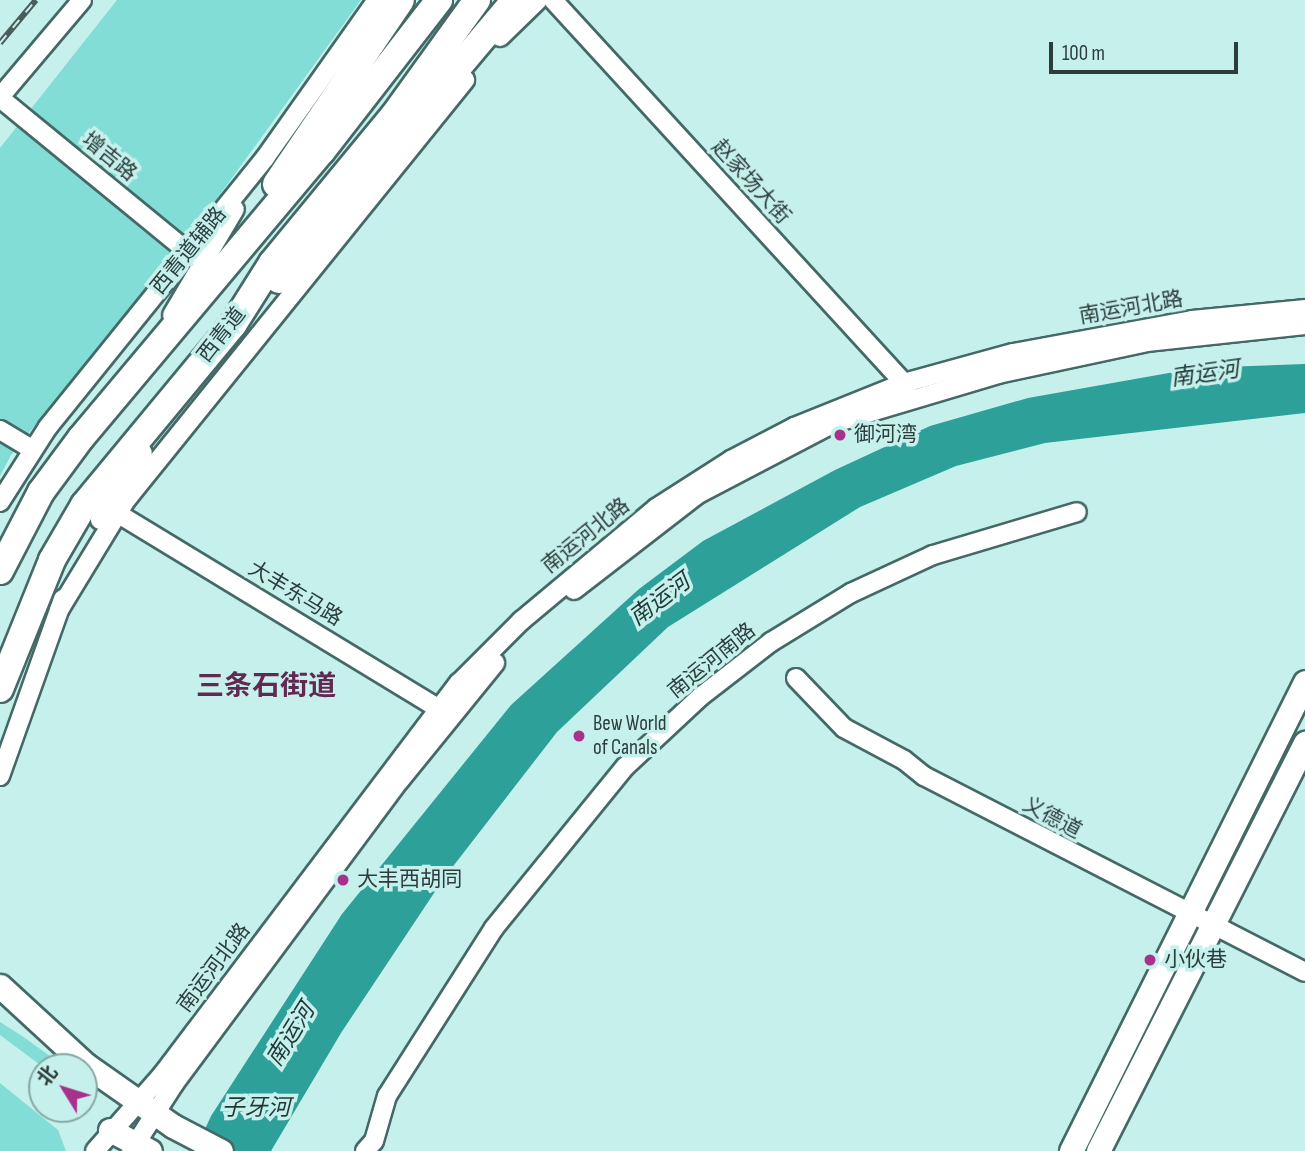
<!DOCTYPE html>
<html>
<head>
<meta charset="utf-8">
<style>
	body { margin:0 }
	#map { position:relative; width:1305px; height:1151px; overflow:hidden; background:#c6f0ec; font-family:"Sofia Sans Condensed","Noto Sans SC",sans-serif }
	div>[style] { position:absolute }
	.green>* { inset:0; background:#81ddd6 }
	.water>* { inset:0; background:#2da099 }
	.roads { filter:drop-shadow(2px 0 #446966) drop-shadow(-2px 0 #446966) drop-shadow(0 2px #446966) drop-shadow(0 -2px #446966) }
	.minor>* { height:18px; margin:-9px; padding:0 9px; transform-origin:9px; border-radius:9px; background:#fff }
	.major>* { height:23px; margin:-11.5px; padding:0 11.5px; transform-origin:11.5px; border-radius:11.5px; background:#fff }
	.highway>* { height:26px; margin:-13px; padding:0 13px; transform-origin:13px; border-radius:13px; background:#fff }
	.rail>* { height:6px; margin-top:-3px; transform-origin:0; background:repeating-linear-gradient(90deg,#c6f0ec 0 10px,#485e5b 0 20px); box-sizing:border-box; border-block:2px solid #485e5b }
	.dots>* { width:19px; height:19px; translate:-50% -50%; box-sizing:border-box; border:4px solid #c6f0ec; border-radius:50% }
	span { translate:-50% -50%; white-space:nowrap; text-align:center; line-height:1.15; -webkit-text-stroke:7px #c6f0ec; paint-order:stroke }
	.street-label { font-size:21px; color:#2c3d3b }
	.poi-label { font-size:21px; color:#2c3d3b }
	.left { translate:0 -50%; text-align:left }
	.water-label { font-size:23px; color:#1f3836; font-style:italic }
	.district-label { font-size:28px; color:#612852; font-weight:700 }
	.north { position:absolute; left:28px; top:1053px; width:70px; height:70px; box-sizing:border-box; background:#c6f0ec; border:2px solid #88a8a5; border-radius:50%; rotate:308deg; font-size:19px; font-weight:700; line-height:28px; text-align:center; color:#2c3d3b }
	.north::after { content:''; display:block; margin:auto; width:24px; height:32px; background:#a7328b; clip-path:polygon(50% 0,100% 100%,50% 72%,0 100%) }
	.scale { position:absolute; left:1049px; top:42px; width:189px; height:32px; box-sizing:border-box; border:4px solid #2c3d3b; border-top:0; padding-left:9px; font-size:21px; line-height:24px; white-space:nowrap; color:#2c3d3b; -webkit-text-stroke:5px #c6f0ec; paint-order:stroke }
</style>
</head>
<body>
<div id="map">
	<div class="green">
		<i style="clip-path:polygon(117px 0,361px 0,203px 218px,11px 455px,0 476px,0 148px)"></i>
		<i style="clip-path:polygon(0 1022px,25px 1038px,65px 1067px,43px 1067px,0 1035px)"></i>
		<i style="clip-path:polygon(0 1083px,58px 1130px,66px 1151px,0 1151px)"></i>
	</div>
	<div class="water">
		<i style="clip-path:polygon(1305px 364px,1305px 413px,1045px 443px,956px 466px,860px 507px,668px 627px,557px 732px,444px 878px,341px 1033px,271px 1151px,195px 1151px,211px 1116px,342px 914px,511px 705px,639px 589px,703px 541px,835px 470px,930px 426px,1028px 398px,1197px 368px)"></i>
	</div>
	<div class="roads">
		<div class="minor">
			<i style="left:553px;top:0;width:520px;rotate:47.5deg"></i>
			<i style="left:904px;top:383px;width:9px;rotate:72deg"></i>
			<i style="left:500px;top:37px;width:53px;rotate:-44.2deg"></i>
			<i style="left:0;top:97px;width:127px;rotate:-49.8deg"></i>
			<i style="left:0;top:98px;width:243px;rotate:39.3deg"></i>
			<i style="left:172px;top:315px;width:123px;rotate:-59.3deg"></i>
			<i style="left:0;top:430px;width:37px;rotate:31deg"></i>
			<i style="left:0;top:502px;width:89px;rotate:-57.4deg"></i>
			<i style="left:48px;top:427px;width:346px;rotate:-51.1deg"></i>
			<i style="left:265px;top:158px;width:194px;rotate:-54.7deg"></i>
			<i style="left:117px;top:513px;width:385px;rotate:31.3deg"></i>
			<i style="left:100px;top:520px;width:80px;rotate:-57.7deg"></i>
			<i style="left:574px;top:590px;width:157px;rotate:-37.7deg"></i>
			<i style="left:698px;top:494px;width:153px;rotate:-27.6deg"></i>
			<i style="left:834px;top:423px;width:171px;rotate:-16.6deg"></i>
			<i style="left:998px;top:374px;width:152px;rotate:-12.1deg"></i>
			<i style="left:1147px;top:342px;width:159px;rotate:-6.1deg"></i>
			<i style="left:59px;top:610px;width:129px;rotate:-58.7deg"></i>
			<i style="left:126px;top:500px;width:540px;rotate:-51.09deg"></i>
			<i style="left:796px;top:678px;width:69px;rotate:46.2deg"></i>
			<i style="left:844px;top:728px;width:68px;rotate:28.1deg"></i>
			<i style="left:904px;top:760px;width:26px;rotate:39deg"></i>
			<i style="left:924px;top:776px;width:428px;rotate:27.2deg"></i>
			<i style="left:0;top:776px;width:188px;rotate:-70.4deg"></i>
			<i style="left:95px;top:1151px;width:101px;rotate:-48.6deg"></i>
			<i style="left:162px;top:1075px;width:492px;rotate:-52.9deg"></i>
			<i style="left:459px;top:683px;width:88px;rotate:-45deg"></i>
			<i style="left:521px;top:621px;width:176px;rotate:-39.9deg"></i>
			<i style="left:656px;top:508px;width:89px;rotate:-32.6deg"></i>
			<i style="left:731px;top:460px;width:71px;rotate:-27.6deg"></i>
			<i style="left:794px;top:427px;width:118px;rotate:-21.8deg"></i>
			<i style="left:904px;top:383px;width:113px;rotate:-15.4deg"></i>
			<i style="left:1013px;top:353px;width:182px;rotate:-10.4deg"></i>
			<i style="left:1192px;top:320px;width:114px;rotate:-5.6deg"></i>
			<i style="left:131px;top:1151px;width:80px;rotate:-57.3deg"></i>
			<i style="left:174px;top:1084px;width:379px;rotate:-53.4deg"></i>
			<i style="left:400px;top:780px;width:151px;rotate:-50.9deg"></i>
			<i style="left:365px;top:1151px;width:13px;rotate:-48deg"></i>
			<i style="left:374px;top:1141px;width:47px;rotate:-73.9deg"></i>
			<i style="left:387px;top:1096px;width:199px;rotate:-57.5deg"></i>
			<i style="left:494px;top:928px;width:208px;rotate:-50.9deg"></i>
			<i style="left:625px;top:767px;width:103px;rotate:-43deg"></i>
			<i style="left:700px;top:697px;width:90px;rotate:-37.8deg"></i>
			<i style="left:771px;top:642px;width:94px;rotate:-31.5deg"></i>
			<i style="left:851px;top:593px;width:90px;rotate:-24.9deg"></i>
			<i style="left:933px;top:555px;width:150px;rotate:-16.6deg"></i>
		</div>
		<div class="major">
			<i style="left:0;top:986px;width:117px;rotate:42.6deg"></i>
			<i style="left:86px;top:1065px;width:106px;rotate:35deg"></i>
			<i style="left:173px;top:1126px;width:54px;rotate:27.5deg"></i>
			<i style="left:110px;top:1130px;width:45px;rotate:27.7deg"></i>
			<i style="left:1071px;top:1151px;width:524px;rotate:-63.48deg"></i>
			<i style="left:1098px;top:1151px;width:458px;rotate:-63.1deg"></i>
		</div>
		<div class="highway">
			<i style="left:276px;top:184px;width:222px;rotate:-55.8deg"></i>
			<i style="left:279px;top:280px;width:366px;rotate:-49.9deg"></i>
			<i style="left:0;top:571px;width:89px;rotate:-62.6deg"></i>
			<i style="left:41px;top:492px;width:67px;rotate:-53.5deg"></i>
			<i style="left:81px;top:438px;width:375px;rotate:-50deg"></i>
			<i style="left:322px;top:151px;width:191px;rotate:-52.2deg"></i>
			<i style="left:0;top:689px;width:139px;rotate:-68deg"></i>
			<i style="left:52px;top:560px;width:64px;rotate:-59.8deg"></i>
			<i style="left:84px;top:505px;width:234px;rotate:-50.4deg"></i>
			<i style="left:233px;top:325px;width:73px;rotate:-57.8deg"></i>
			<i style="left:272px;top:263px;width:192px;rotate:-50.5deg"></i>
			<i style="left:394px;top:115px;width:142px;rotate:-54.2deg"></i>
		</div>
	</div>
	<div class="rail">
		<i style="left:0;top:43px;width:56px;rotate:-50.1deg"></i>
	</div>
	<div class="dots">
		<i style="left:840px;top:435px;background:#a7328b"></i>
		<i style="left:579px;top:736px;background:#a7328b"></i>
		<i style="left:343px;top:880px;background:#a7328b"></i>
		<i style="left:1150px;top:960px;background:#a7328b"></i>
	</div>
	<div class="street-label">
		<span style="left:109px;top:157px;rotate:39deg">增吉路</span>
		<span style="left:751px;top:182px;rotate:48deg">赵家场大街</span>
		<span style="left:189px;top:251px;rotate:-51deg">西青道辅路</span>
		<span style="left:1131px;top:308px;rotate:-10deg">南运河北路</span>
		<span style="left:222px;top:335px;rotate:-52deg">西青道</span>
		<span style="left:586px;top:536px;rotate:-39deg">南运河北路</span>
		<span style="left:295px;top:594px;rotate:31deg">大丰东马路</span>
		<span style="left:712px;top:661px;rotate:-39deg">南运河南路</span>
		<span style="left:1052px;top:818px;rotate:28deg">义德道</span>
		<span style="left:214px;top:968px;rotate:-53deg">南运河北路</span>
	</div>
	<div class="poi-label">
		<span class="left" style="left:854px;top:435px">御河湾</span>
		<span class="left" style="left:593px;top:736px">Bew World<br>of Canals</span>
		<span class="left" style="left:357px;top:880px">大丰西胡同</span>
		<span class="left" style="left:1164px;top:960px">小伙巷</span>
	</div>
	<div class="water-label">
		<span style="left:1205px;top:374px;rotate:-8deg">南运河</span>
		<span style="left:660px;top:600px;rotate:-37deg">南运河</span>
		<span style="left:291px;top:1035px;rotate:-58deg">南运河</span>
		<span style="left:256px;top:1108px">子牙河</span>
	</div>
	<div class="district-label">
		<span style="left:266px;top:687px">三条石街道</span>
	</div>
	<div class="north">北</div>
	<div class="scale">100 m</div>
</div>
</body>
</html>
